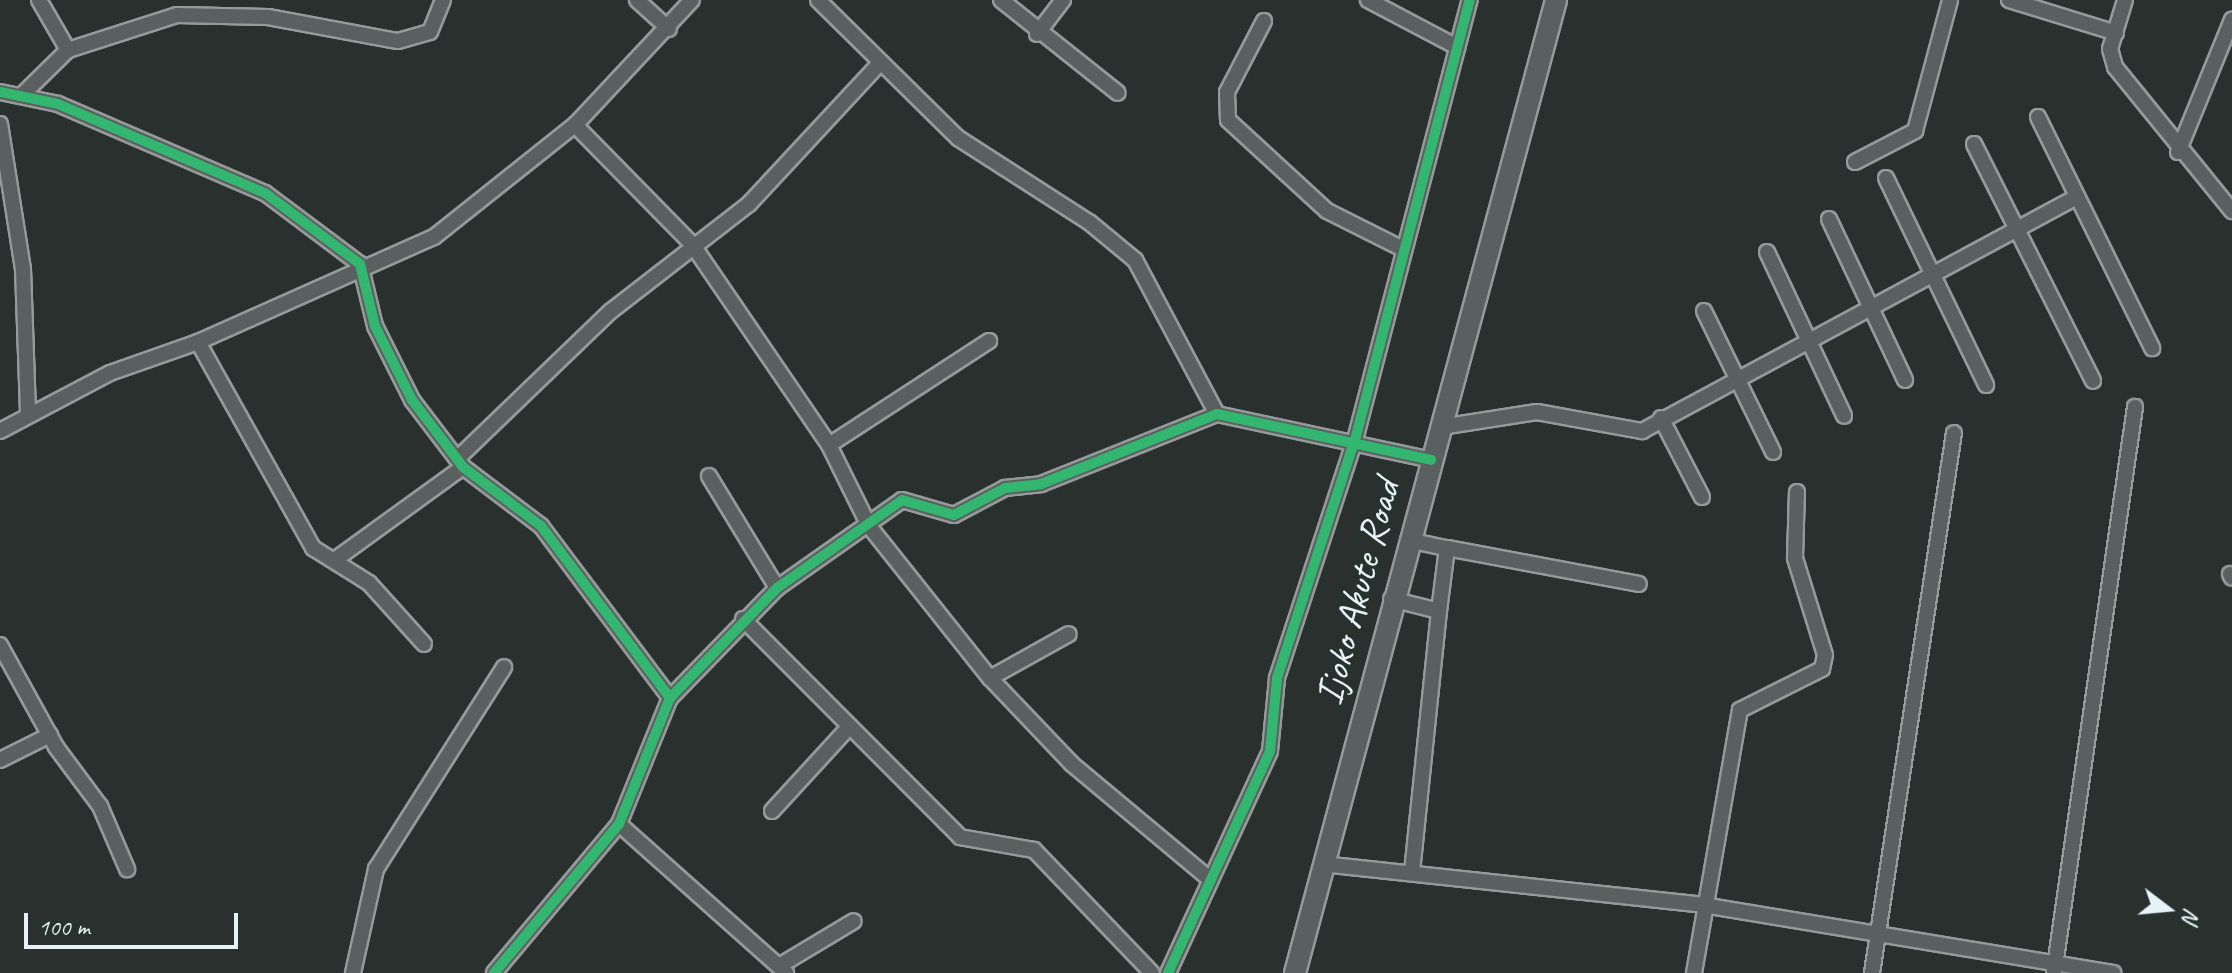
<!DOCTYPE html>
<html>
<head>
<meta charset="utf-8">
<style>
	body { margin:0 }
	#map { position:relative; width:2232px; height:973px; overflow:hidden; background:#29302d; font-family:Caveat,sans-serif }
	div>[style] { position:absolute }
	.roads { filter:drop-shadow(2px 0 #959a9a) drop-shadow(-2px 0 #959a9a) drop-shadow(0 2px #959a9a) drop-shadow(0 -2px #959a9a) }
	.minor>* { height:14px; margin:-7px; padding:0 7px; transform-origin:7px; border-radius:7px; background:#5a6060 }
	.secondary>* { height:20px; margin:-10px; padding:0 10px; transform-origin:10px; border-radius:10px; background:#5a6060 }
	.cycleway>* { height:10px; margin:-5px; padding:0 5px; transform-origin:5px; border-radius:5px; background:#33b770 }
	span { translate:-50% -50%; white-space:nowrap; text-align:center; line-height:1.15; -webkit-text-stroke:6px #26332d; paint-order:stroke }
	.street-label { font-size:40px; color:#e8f1f8 }
	.north { position:absolute; left:2128px; top:869px; width:80px; height:80px; -webkit-text-stroke:6px #26332d; paint-order:stroke; rotate:106deg; font-size:22px; font-weight:700; line-height:32px; text-align:center; color:#e8f1f8 }
	.north::after { content:''; display:block; margin:auto; width:28px; height:36px; background:#e8f1f8; clip-path:polygon(50% 0,100% 100%,50% 72%,0 100%) }
	.scale { position:absolute; left:24px; top:913px; width:214px; height:36px; box-sizing:border-box; border:4px solid #e8f1f8; border-top:0; padding-left:10px; font-size:24px; line-height:28px; white-space:nowrap; color:#e8f1f8; -webkit-text-stroke:6px #26332d; paint-order:stroke }
</style>
</head>
<body>
<div id="map">
	<div class="roads">
		<div class="minor">
			<i style="left:39px;top:0;width:58px;rotate:59.9deg"></i>
			<i style="left:637px;top:0;width:43px;rotate:42.2deg"></i>
			<i style="left:818px;top:0;width:197px;rotate:44.6deg"></i>
			<i style="left:958px;top:138px;width:156px;rotate:32.7deg"></i>
			<i style="left:1089px;top:222px;width:60px;rotate:39.6deg"></i>
			<i style="left:1135px;top:260px;width:174px;rotate:62deg"></i>
			<i style="left:1001px;top:0;width:149px;rotate:38.5deg"></i>
			<i style="left:1368px;top:0;width:101px;rotate:27.8deg"></i>
			<i style="left:2009px;top:0;width:112px;rotate:17.1deg"></i>
			<i style="left:2125px;top:0;width:51px;rotate:107deg"></i>
			<i style="left:2110px;top:49px;width:19px;rotate:74deg"></i>
			<i style="left:2115px;top:67px;width:186px;rotate:50.9deg"></i>
			<i style="left:1264px;top:21px;width:80px;rotate:117.5deg"></i>
			<i style="left:1227px;top:92px;width:28px;rotate:88deg"></i>
			<i style="left:1228px;top:120px;width:134px;rotate:42.6deg"></i>
			<i style="left:1327px;top:211px;width:83px;rotate:26.6deg"></i>
			<i style="left:1037px;top:34px;width:43px;rotate:-52.6deg"></i>
			<i style="left:0;top:92px;width:59px;rotate:11.7deg"></i>
			<i style="left:58px;top:104px;width:225px;rotate:23.3deg"></i>
			<i style="left:265px;top:193px;width:119px;rotate:36.8deg"></i>
			<i style="left:360px;top:264px;width:64px;rotate:76.4deg"></i>
			<i style="left:375px;top:326px;width:83px;rotate:63.4deg"></i>
			<i style="left:412px;top:400px;width:84px;rotate:52.7deg"></i>
			<i style="left:463px;top:467px;width:98px;rotate:37.1deg"></i>
			<i style="left:541px;top:526px;width:215px;rotate:53.1deg"></i>
			<i style="left:21px;top:96px;width:66px;rotate:-44.4deg"></i>
			<i style="left:68px;top:50px;width:114px;rotate:-17.8deg"></i>
			<i style="left:177px;top:15px;width:91px;rotate:1.3deg"></i>
			<i style="left:268px;top:17px;width:132px;rotate:10.5deg"></i>
			<i style="left:398px;top:41px;width:33px;rotate:-16deg"></i>
			<i style="left:430px;top:32px;width:35px;rotate:-68deg"></i>
			<i style="left:2038px;top:117px;width:258px;rotate:63.7deg"></i>
			<i style="left:0;top:124px;width:147px;rotate:81deg"></i>
			<i style="left:23px;top:269px;width:145px;rotate:88deg"></i>
			<i style="left:575px;top:125px;width:167px;rotate:45.5deg"></i>
			<i style="left:692px;top:244px;width:243px;rotate:55.7deg"></i>
			<i style="left:829px;top:445px;width:90px;rotate:63.7deg"></i>
			<i style="left:869px;top:526px;width:194px;rotate:51.5deg"></i>
			<i style="left:990px;top:678px;width:119px;rotate:46.4deg"></i>
			<i style="left:1072px;top:764px;width:176px;rotate:39.9deg"></i>
			<i style="left:1974px;top:144px;width:265px;rotate:63.3deg"></i>
			<i style="left:2178px;top:152px;width:143px;rotate:-67.8deg"></i>
			<i style="left:1855px;top:162px;width:68px;rotate:-27.3deg"></i>
			<i style="left:1915px;top:131px;width:136px;rotate:-75deg"></i>
			<i style="left:1886px;top:178px;width:230px;rotate:64.2deg"></i>
			<i style="left:1829px;top:219px;width:178px;rotate:64.7deg"></i>
			<i style="left:1767px;top:252px;width:181px;rotate:64.8deg"></i>
			<i style="left:1704px;top:311px;width:157px;rotate:63.9deg"></i>
			<i style="left:198px;top:342px;width:236px;rotate:60.8deg"></i>
			<i style="left:313px;top:548px;width:66px;rotate:32deg"></i>
			<i style="left:369px;top:583px;width:82px;rotate:48deg"></i>
			<i style="left:1661px;top:418px;width:89px;rotate:62.6deg"></i>
			<i style="left:1441px;top:427px;width:97px;rotate:-8.9deg"></i>
			<i style="left:1537px;top:412px;width:107px;rotate:10.3deg"></i>
			<i style="left:1642px;top:431px;width:494px;rotate:-28.3deg"></i>
			<i style="left:0;top:431px;width:124px;rotate:-27.8deg"></i>
			<i style="left:110px;top:373px;width:93px;rotate:-19.4deg"></i>
			<i style="left:198px;top:342px;width:258px;rotate:-24deg"></i>
			<i style="left:434px;top:237px;width:180px;rotate:-38.5deg"></i>
			<i style="left:575px;top:125px;width:171px;rotate:-46.9deg"></i>
			<i style="left:829px;top:445px;width:191px;rotate:-33deg"></i>
			<i style="left:458px;top:458px;width:212px;rotate:-43.9deg"></i>
			<i style="left:611px;top:311px;width:175px;rotate:-37.8deg"></i>
			<i style="left:749px;top:204px;width:192px;rotate:-47.1deg"></i>
			<i style="left:709px;top:476px;width:131px;rotate:58.7deg"></i>
			<i style="left:1408px;top:540px;width:40px;rotate:12deg"></i>
			<i style="left:1447px;top:548px;width:64px;rotate:97.2deg"></i>
			<i style="left:1447px;top:548px;width:195px;rotate:10.6deg"></i>
			<i style="left:336px;top:559px;width:157px;rotate:-35.9deg"></i>
			<i style="left:2230px;top:574px;width:4px;rotate:63deg"></i>
			<i style="left:1391px;top:599px;width:49px;rotate:14deg"></i>
			<i style="left:1439px;top:611px;width:262px;rotate:95.9deg"></i>
			<i style="left:743px;top:619px;width:308px;rotate:45.1deg"></i>
			<i style="left:960px;top:837px;width:75px;rotate:10deg"></i>
			<i style="left:1034px;top:850px;width:170px;rotate:46.2deg"></i>
			<i style="left:0;top:645px;width:116px;rotate:61.2deg"></i>
			<i style="left:56px;top:747px;width:74px;rotate:53.3deg"></i>
			<i style="left:100px;top:806px;width:69px;rotate:66.8deg"></i>
			<i style="left:990px;top:678px;width:90px;rotate:-29.1deg"></i>
			<i style="left:0;top:760px;width:56px;rotate:-26.6deg"></i>
			<i style="left:772px;top:811px;width:115px;rotate:-47.5deg"></i>
			<i style="left:619px;top:824px;width:224px;rotate:41.7deg"></i>
			<i style="left:1322px;top:864px;width:383px;rotate:6.1deg"></i>
			<i style="left:1703px;top:905px;width:416px;rotate:9.4deg"></i>
			<i style="left:779px;top:966px;width:87px;rotate:-31deg"></i>
			<i style="left:353px;top:973px;width:107px;rotate:-77.5deg"></i>
			<i style="left:376px;top:869px;width:239px;rotate:-57.6deg"></i>
			<i style="left:494px;top:973px;width:194px;rotate:-50deg"></i>
			<i style="left:619px;top:824px;width:136px;rotate:-68deg"></i>
			<i style="left:670px;top:698px;width:153px;rotate:-45.8deg"></i>
			<i style="left:777px;top:588px;width:153px;rotate:-35.1deg"></i>
			<i style="left:902px;top:500px;width:54px;rotate:16.1deg"></i>
			<i style="left:954px;top:515px;width:58px;rotate:-27.9deg"></i>
			<i style="left:1005px;top:488px;width:36px;rotate:-6deg"></i>
			<i style="left:1041px;top:484px;width:189px;rotate:-21.7deg"></i>
			<i style="left:1217px;top:414px;width:219px;rotate:12.1deg"></i>
			<i style="left:1168px;top:973px;width:244px;rotate:-65.3deg"></i>
			<i style="left:1270px;top:751px;width:73px;rotate:-84.5deg"></i>
			<i style="left:1277px;top:678px;width:250px;rotate:-71.9deg"></i>
			<i style="left:1355px;top:440px;width:455px;rotate:-75.4deg"></i>
			<i style="left:1694px;top:973px;width:267px;rotate:-80.1deg"></i>
			<i style="left:1740px;top:710px;width:92px;rotate:-26.6deg"></i>
			<i style="left:1822px;top:669px;width:14px;rotate:-78deg"></i>
			<i style="left:1825px;top:655px;width:102px;rotate:-107.2deg"></i>
			<i style="left:1795px;top:558px;width:66px;rotate:-88.3deg"></i>
			<i style="left:1872px;top:973px;width:546px;rotate:-81.37deg"></i>
			<i style="left:2054px;top:973px;width:572px;rotate:-81.86deg"></i>
		</div>
		<div class="secondary">
			<i style="left:1295px;top:973px;width:1007px;rotate:-74.98deg"></i>
		</div>
	</div>
	<div class="cycleway">
		<i style="left:0;top:92px;width:59px;rotate:11.7deg"></i>
		<i style="left:58px;top:104px;width:225px;rotate:23.3deg"></i>
		<i style="left:265px;top:193px;width:119px;rotate:36.8deg"></i>
		<i style="left:360px;top:264px;width:64px;rotate:76.4deg"></i>
		<i style="left:375px;top:326px;width:83px;rotate:63.4deg"></i>
		<i style="left:412px;top:400px;width:84px;rotate:52.7deg"></i>
		<i style="left:463px;top:467px;width:98px;rotate:37.1deg"></i>
		<i style="left:541px;top:526px;width:215px;rotate:53.1deg"></i>
		<i style="left:494px;top:973px;width:194px;rotate:-50deg"></i>
		<i style="left:619px;top:824px;width:136px;rotate:-68deg"></i>
		<i style="left:670px;top:698px;width:153px;rotate:-45.8deg"></i>
		<i style="left:777px;top:588px;width:153px;rotate:-35.1deg"></i>
		<i style="left:902px;top:500px;width:54px;rotate:16.1deg"></i>
		<i style="left:954px;top:515px;width:58px;rotate:-27.9deg"></i>
		<i style="left:1005px;top:488px;width:36px;rotate:-6deg"></i>
		<i style="left:1041px;top:484px;width:189px;rotate:-21.7deg"></i>
		<i style="left:1217px;top:414px;width:219px;rotate:12.1deg"></i>
		<i style="left:1168px;top:973px;width:244px;rotate:-65.3deg"></i>
		<i style="left:1270px;top:751px;width:73px;rotate:-84.5deg"></i>
		<i style="left:1277px;top:678px;width:250px;rotate:-71.9deg"></i>
		<i style="left:1355px;top:440px;width:455px;rotate:-75.4deg"></i>
	</div>
	<div class="street-label">
		<span style="left:1357px;top:592px;rotate:-75deg">Ijoko Akute Road</span>
	</div>
	<div class="north">N</div>
	<div class="scale">100 m</div>
</div>
</body>
</html>
